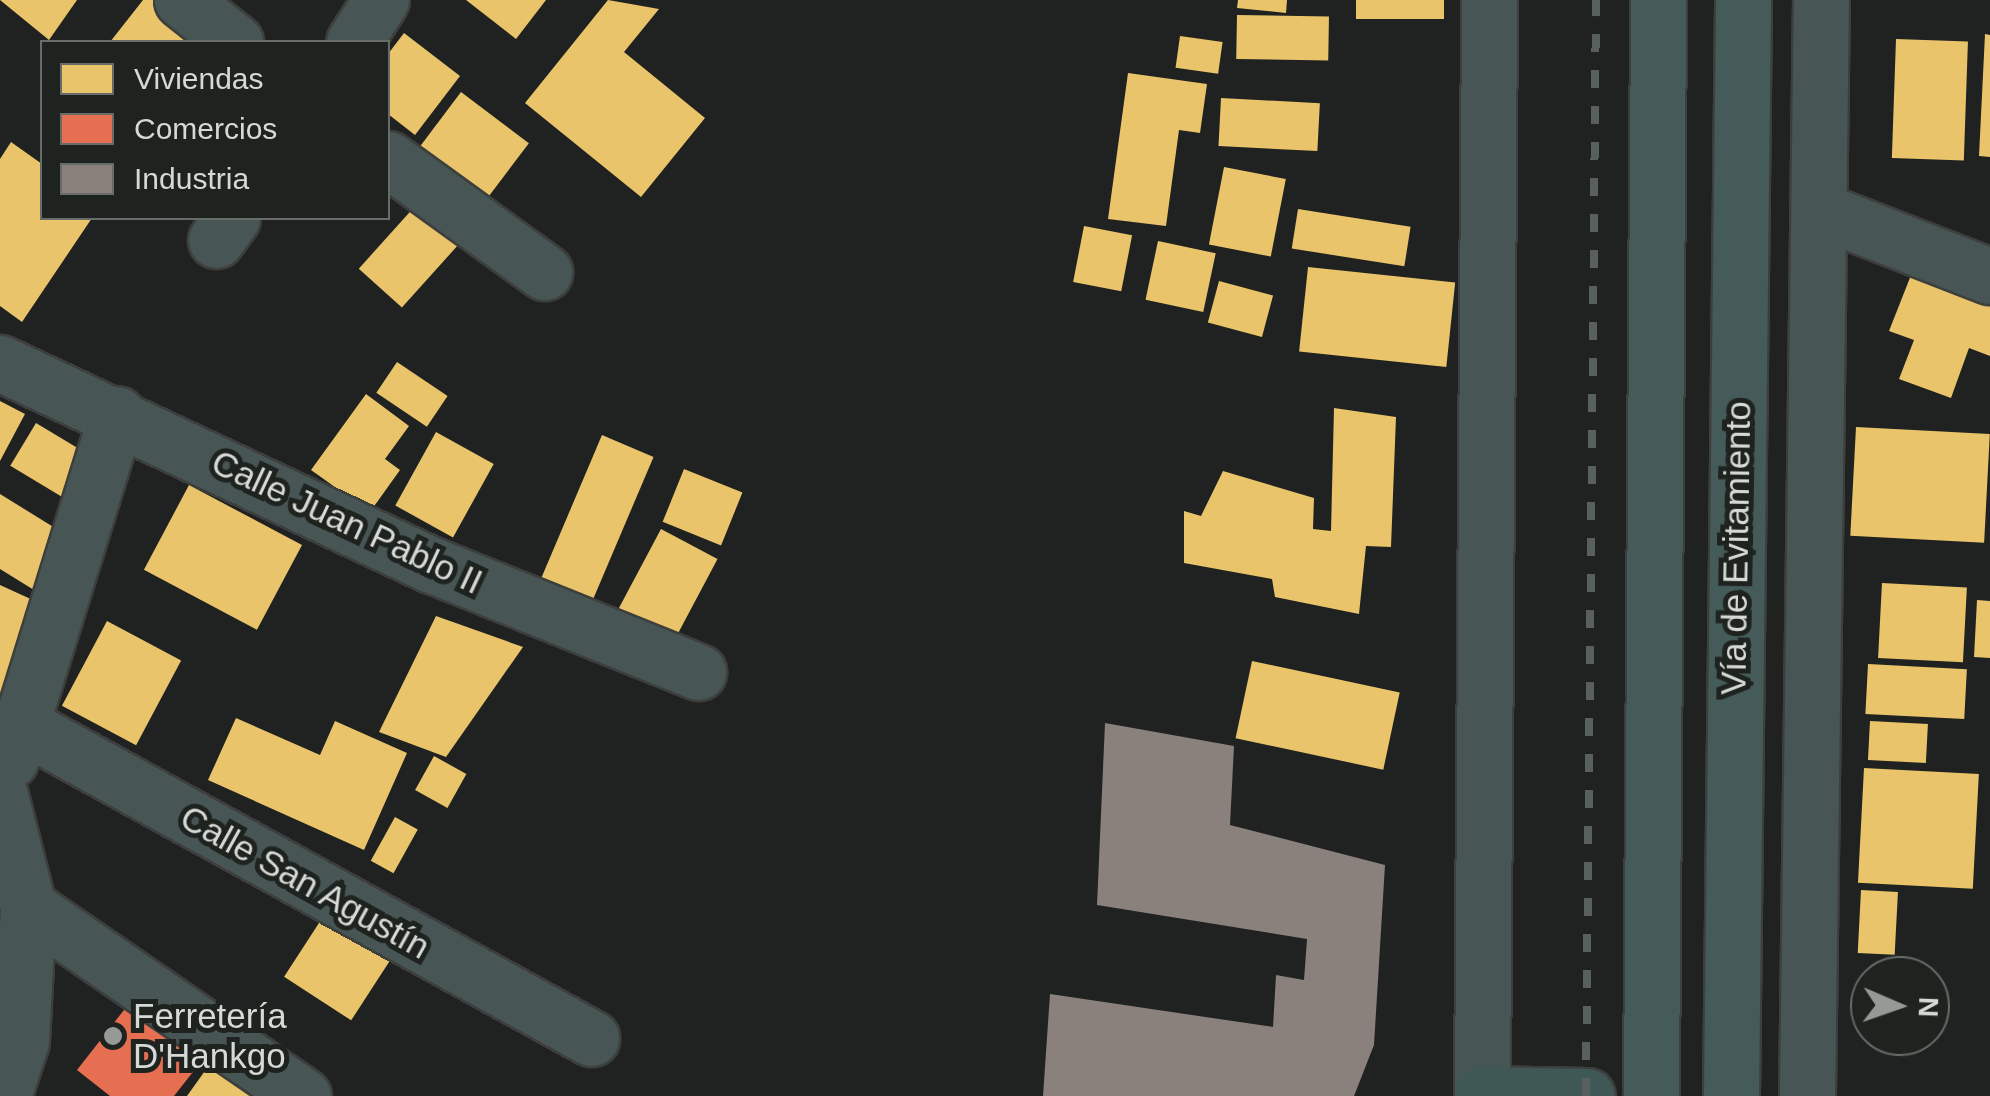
<!DOCTYPE html>
<html>
<head>
<meta charset="utf-8">
<style>
	body { margin:0 }
	#map { position:relative; width:1990px; height:1096px; overflow:hidden; background:#1f2220; font-family:Arial,sans-serif }
	div>[style] { position:absolute }
	.homes>* { inset:0; background:#e9c46a; transform-origin:0 0 }
	.shops>* { inset:0; background:#e76f51 }
	.industry>* { inset:0; background:#8a817c }
	.roads { filter:drop-shadow(2px 0 #3d3f3d) drop-shadow(-2px 0 #3d3f3d) drop-shadow(0 2px #3d3f3d) drop-shadow(0 -2px #3d3f3d) }
	.minor>* { height:55px; margin:-27.5px; padding:0 27.5px; transform-origin:27.5px; border-radius:27.5px; background:#475654 }
	.major>* { height:55px; margin:-27.5px; padding:0 27.5px; transform-origin:27.5px; border-radius:27.5px; background:#3f5856 }
	.highway>* { height:55px; margin:-27.5px; padding:0 27.5px; transform-origin:27.5px; border-radius:27.5px; background:#445b59 }
	.rail>* { height:8px; margin-top:-4px; transform-origin:0; background:repeating-linear-gradient(90deg,#57605f 0 18px,transparent 0 36px) }
	.dots>* { width:28px; height:28px; translate:-50% -50%; box-sizing:border-box; border:5px solid #1e231f; border-radius:50% }
	span { translate:-50% -50%; white-space:nowrap; text-align:center; line-height:1.15; -webkit-text-stroke:10px #1e231f; paint-order:stroke }
	.street-label { font-size:35px; color:#d6dad7 }
	.poi-label { font-size:35px; color:#d6dad7 }
	.left { translate:0 -50%; text-align:left }
	.legend { position:absolute; left:40px; top:40px; width:350px; height:180px; box-sizing:border-box; background:#1e231f; border:2px solid #686c69; margin:0; padding:12px 18px; list-style:none; font-size:30px; color:#d6dad7 }
	.legend li { display:flex; align-items:center; gap:20px; height:50px }
	.legend b { width:50px; border:2px solid #686c69 }
	.north { position:absolute; left:1850px; top:956px; width:100px; height:100px; box-sizing:border-box; background:#1e231f; border:2px solid #686c69; border-radius:50%; rotate:92deg; font-size:28px; font-weight:700; line-height:40px; text-align:center; color:#d6dad7 }
	.north::after { content:''; display:block; margin:auto; width:35px; height:45px; background:#969a97; clip-path:polygon(50% 0,100% 100%,50% 72%,0 100%) }
</style>
</head>
<body>
<div id="map">
	<div class="homes">
		<i style="clip-path:polygon(0 0,77px 0,49px 40px)"></i>
		<i style="clip-path:polygon(143px 0,162px 0,200px 31px,191px 42px,110px 42px)"></i>
		<i style="clip-path:polygon(466px 0,546px 0,516px 39px)"></i>
		<i style="clip-path:polygon(608px 0,659px 9px,624px 52px,705px 118px,641px 197px,525px 103px)"></i>
		<i style="clip-path:polygon(1238px 0,1287px 0,1286px 13px,1237px 8px)"></i>
		<i style="left:1356px;top:0;width:88px;height:19px"></i>
		<i style="left:1237px;top:15px;width:92px;height:44px;rotate:1deg"></i>
		<i style="clip-path:polygon(404px 33px,460px 76px,415px 135px,388px 114px,388px 54px)"></i>
		<i style="clip-path:polygon(1985px 34px,1990px 35px,1990px 157px,1979px 156px)"></i>
		<i style="left:1180px;top:36px;width:43px;height:32px;rotate:8deg"></i>
		<i style="left:1896px;top:39px;width:72px;height:119px;rotate:2deg"></i>
		<i style="clip-path:polygon(1128px 73px,1207px 84px,1200px 133px,1179px 130px,1166px 226px,1108px 219px)"></i>
		<i style="left:461px;top:92px;width:85px;height:71px;rotate:37deg"></i>
		<i style="left:1221px;top:98px;width:99px;height:48px;rotate:3deg"></i>
		<i style="clip-path:polygon(11px 142px,42px 164px,42px 218px,92px 218px,22px 322px,0 306px,0 159px)"></i>
		<i style="left:1224px;top:167px;width:63px;height:79px;rotate:11deg"></i>
		<i style="left:417px;top:204px;width:58px;height:87px;rotate:42deg"></i>
		<i style="left:1298px;top:209px;width:114px;height:40px;rotate:9deg"></i>
		<i style="left:1084px;top:226px;width:49px;height:57px;rotate:11deg"></i>
		<i style="left:1158px;top:241px;width:59px;height:60px;rotate:12deg"></i>
		<i style="left:1308px;top:267px;width:148px;height:85px;rotate:6deg"></i>
		<i style="clip-path:polygon(1913px 270px,1990px 300px,1990px 356px,1969px 348px,1951px 398px,1899px 379px,1914px 340px,1889px 331px)"></i>
		<i style="left:1219px;top:281px;width:56px;height:43px;rotate:15deg"></i>
		<i style="left:397px;top:362px;width:61px;height:37px;rotate:34deg"></i>
		<i style="clip-path:polygon(366px 394px,409px 426px,385px 459px,400px 470px,370px 512px,311px 470px)"></i>
		<i style="clip-path:polygon(0 401px,25px 414px,0 461px)"></i>
		<i style="clip-path:polygon(1334px 408px,1396px 417px,1391px 547px,1366px 546px,1359px 614px,1275px 597px,1272px 579px,1184px 563px,1184px 511px,1201px 516px,1223px 471px,1314px 498px,1313px 529px,1331px 531px)"></i>
		<i style="left:36px;top:423px;width:66px;height:50px;rotate:31deg"></i>
		<i style="left:1856px;top:427px;width:134px;height:109px;rotate:3deg"></i>
		<i style="left:436px;top:432px;width:66px;height:84px;rotate:29deg"></i>
		<i style="left:602px;top:435px;width:56px;height:167px;rotate:23deg"></i>
		<i style="left:684px;top:469px;width:63px;height:57px;rotate:22deg"></i>
		<i style="left:189px;top:485px;width:128px;height:96px;rotate:28deg"></i>
		<i style="clip-path:polygon(0 494px,68px 536px,34px 590px,0 569px)"></i>
		<i style="left:661px;top:529px;width:64px;height:110px;rotate:28deg"></i>
		<i style="left:1882px;top:583px;width:85px;height:75px;rotate:3deg"></i>
		<i style="clip-path:polygon(0 585px,46px 606px,0 712px)"></i>
		<i style="clip-path:polygon(1977px 600px,1990px 601px,1990px 658px,1974px 657px)"></i>
		<i style="clip-path:polygon(436px 616px,523px 647px,446px 757px,379px 732px)"></i>
		<i style="left:107px;top:621px;width:84px;height:96px;rotate:28deg"></i>
		<i style="left:1252px;top:661px;width:151px;height:79px;rotate:12deg"></i>
		<i style="left:1868px;top:664px;width:99px;height:50px;rotate:3deg"></i>
		<i style="clip-path:polygon(236px 718px,320px 755px,335px 721px,407px 753px,364px 850px,208px 780px)"></i>
		<i style="left:1870px;top:721px;width:58px;height:39px;rotate:3deg"></i>
		<i style="left:434px;top:756px;width:37px;height:39px;rotate:29deg"></i>
		<i style="left:1864px;top:768px;width:115px;height:115px;rotate:3deg"></i>
		<i style="left:395px;top:817px;width:26px;height:50px;rotate:29deg"></i>
		<i style="left:1861px;top:890px;width:37px;height:63px;rotate:3deg"></i>
		<i style="left:332px;top:903px;width:80px;height:88px;rotate:33deg"></i>
		<i style="clip-path:polygon(217px 1054px,255px 1096px,187px 1096px)"></i>
	</div>
	<div class="shops">
		<i style="clip-path:polygon(131px 1001px,204px 1058px,174px 1096px,110px 1096px,77px 1070px)"></i>
	</div>
	<div class="industry">
		<i style="clip-path:polygon(1105px 723px,1234px 746px,1230px 825px,1385px 865px,1374px 1045px,1354px 1096px,1043px 1096px,1050px 994px,1273px 1027px,1276px 975px,1304px 980px,1307px 939px,1097px 905px)"></i>
	</div>
	<div class="roads">
		<div class="minor">
			<i style="left:182px;top:0;width:68px;rotate:38.4deg"></i>
			<i style="left:354px;top:42px;width:50px;rotate:-57.3deg"></i>
			<i style="left:388px;top:159px;width:193px;rotate:35.9deg"></i>
			<i style="left:1822px;top:211px;width:180px;rotate:21.2deg"></i>
			<i style="left:216px;top:240px;width:27px;rotate:-54deg"></i>
			<i style="left:0;top:363px;width:477px;rotate:25.1deg"></i>
			<i style="left:432px;top:565px;width:287px;rotate:21.9deg"></i>
			<i style="left:20px;top:724px;width:652px;rotate:28.81deg"></i>
			<i style="left:10px;top:760px;width:362px;rotate:-72.8deg"></i>
			<i style="left:0;top:796px;width:114px;rotate:75.8deg"></i>
			<i style="left:28px;top:907px;width:334px;rotate:34.5deg"></i>
			<i style="left:3px;top:1096px;width:58px;rotate:-71.9deg"></i>
			<i style="left:21px;top:1041px;width:134px;rotate:-87deg"></i>
			<i style="left:1482px;top:1096px;width:1096px;rotate:-89.63deg"></i>
			<i style="left:1807px;top:1096px;width:1096px;rotate:-89.27deg"></i>
		</div>
		<div class="major">
			<i style="left:1482px;top:1094px;width:105px;rotate:1.1deg"></i>
		</div>
		<div class="highway">
			<i style="left:1651px;top:1096px;width:1096px;rotate:-89.63deg"></i>
			<i style="left:1731px;top:1096px;width:1096px;rotate:-89.37deg"></i>
		</div>
	</div>
	<div class="rail">
		<i style="left:1586px;top:1096px;width:1096px;rotate:-89.48deg"></i>
	</div>
	<div class="dots">
		<i style="left:113px;top:1036px;background:#969a97"></i>
	</div>
	<div class="street-label">
		<span style="left:347px;top:522px;rotate:25deg">Calle Juan Pablo II</span>
		<span style="left:1736px;top:548px;rotate:-89deg">Vía de Evitamiento</span>
		<span style="left:305px;top:882px;rotate:29deg">Calle San Agustín</span>
	</div>
	<div class="poi-label">
		<span class="left" style="left:133px;top:1036px">Ferretería<br>D'Hankgo</span>
	</div>
	<ul class="legend">
	<li><b style="height:28px;background:#e9c46a"></b>Viviendas</li>
	<li><b style="height:28px;background:#e76f51"></b>Comercios</li>
	<li><b style="height:28px;background:#8a817c"></b>Industria</li>
	</ul>
	<div class="north">N</div>
</div>
</body>
</html>
